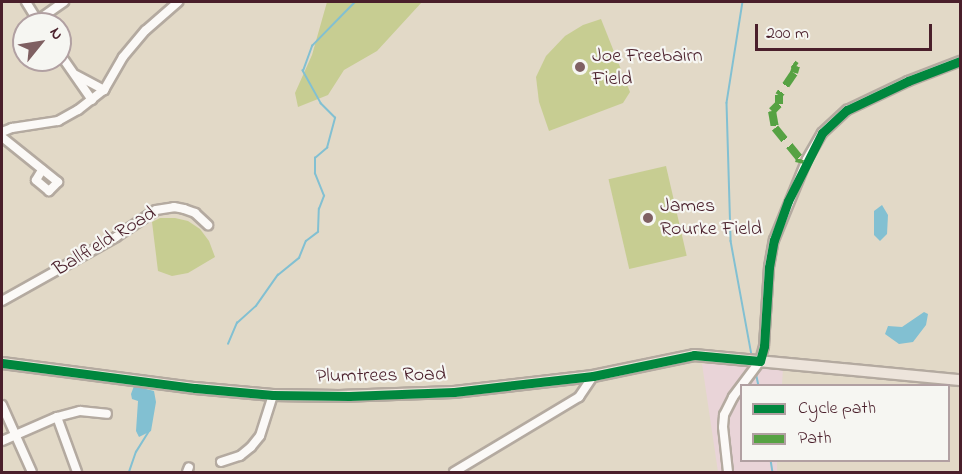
<!DOCTYPE html>
<html>
<head>
<meta charset="utf-8">
<style>
	body { margin:0 }
	#map { position:relative; width:962px; height:474px; overflow:hidden; background:#e2d9c7; font-family:"Indie Flower",sans-serif }
	div>[style] { position:absolute }
	.built>* { inset:0; background:#e9d4d8 }
	.green>* { inset:0; background:#c7cd92; transform-origin:0 0 }
	.water>* { inset:0; background:#82c0d2 }
	.stream>* { height:1.5px; margin:-0.75px; padding:0 0.75px; transform-origin:0.75px; border-radius:0.75px; background:#82c0d2 }
	.roads { filter:drop-shadow(2px 0 #b4aaa0) drop-shadow(-2px 0 #b4aaa0) drop-shadow(0 2px #b4aaa0) drop-shadow(0 -2px #b4aaa0) }
	.minor>* { height:8px; margin:-4px; padding:0 4px; transform-origin:4px; border-radius:4px; background:#fbf9f7 }
	.major>* { height:10px; margin:-5px; padding:0 5px; transform-origin:5px; border-radius:5px; background:#ede4db }
	.quiet>* { height:8px; margin-top:-4px; transform-origin:0; background:repeating-linear-gradient(90deg,#56a243 0 15px,transparent 0 23px) }
	.cycleway>* { height:9px; margin:-4.5px; padding:0 4.5px; transform-origin:4.5px; border-radius:4.5px; background:#00873e }
	.dots>* { width:16px; height:16px; translate:-50% -50%; box-sizing:border-box; border:3px solid #f6f6f2; border-radius:50% }
	span { translate:-50% -50%; white-space:nowrap; text-align:center; line-height:1.15; -webkit-text-stroke:4.5px #f6f6f2; paint-order:stroke }
	.poi-label { font-size:20px; color:#4a1f2b }
	.left { translate:0 -50%; text-align:left }
	.street-label { font-size:20px; color:#4a1f2b }
	.frame { position:absolute; inset:0; border:3px solid #4a1f2b; pointer-events:none }
	.legend { position:absolute; left:740px; top:384px; width:210px; height:78px; box-sizing:border-box; background:#f6f6f2; border:2px solid #b1a0a2; margin:0; padding:8px 10px; list-style:none; font-size:18px; color:#4a1f2b }
	.legend li { display:flex; align-items:center; gap:12px; height:30px }
	.legend b { width:30px; border:2px solid #b1a0a2 }
	.north { position:absolute; left:12px; top:12px; width:60px; height:60px; box-sizing:border-box; background:#f6f6f2; border:2px solid #b1a0a2; border-radius:50%; rotate:60deg; font-size:16px; font-weight:700; line-height:24px; text-align:center; color:#4a1f2b }
	.north::after { content:''; display:block; margin:auto; width:21px; height:27px; background:#7f6062; clip-path:polygon(50% 0,100% 100%,50% 72%,0 100%) }
	.scale { position:absolute; left:755px; top:24px; width:177px; height:27px; box-sizing:border-box; border:3px solid #4a1f2b; border-top:0; padding-left:8px; font-size:18px; line-height:21px; white-space:nowrap; color:#4a1f2b; -webkit-text-stroke:4px #f6f6f2; paint-order:stroke }
</style>
</head>
<body>
<div id="map">
	<div class="built">
		<i style="clip-path:polygon(723px 363px,783px 368px,782px 385px,742px 386px,742px 460px,777px 461px,777px 472px,718px 472px,702px 364px)"></i>
	</div>
	<div class="green">
		<i style="clip-path:polygon(327px 2px,422px 2px,377px 51px,344px 70px,328px 95px,298px 107px,295px 93px,312px 55px)"></i>
		<i style="clip-path:polygon(601px 19px,630px 92px,623px 103px,549px 131px,539px 102px,536px 77px,546px 56px,565px 36px,583px 25px)"></i>
		<i style="left:666px;top:166px;width:92px;height:59px;rotate:77deg"></i>
		<i style="clip-path:polygon(160px 218px,175px 218px,188px 221px,200px 229px,209px 241px,215px 257px,188px 273px,172px 276px,158px 271px,152px 222px)"></i>
	</div>
	<div class="water">
		<i style="clip-path:polygon(882px 205px,888px 215px,887px 234px,880px 241px,874px 235px,874px 211px)"></i>
		<i style="clip-path:polygon(924px 312px,928px 314px,926px 325px,913px 342px,899px 344px,885px 334px,888px 326px,902px 327px)"></i>
		<i style="clip-path:polygon(134px 386px,154px 391px,156px 402px,151px 431px,139px 437px,136px 431px,138px 401px,132px 399px,131px 394px)"></i>
	</div>
	<div class="stream">
		<i style="left:743px;top:2px;width:102px;rotate:99deg"></i>
		<i style="left:727px;top:103px;width:138px;rotate:88.3deg"></i>
		<i style="left:731px;top:241px;width:116px;rotate:79.6deg"></i>
		<i style="left:228px;top:344px;width:23px;rotate:-67deg"></i>
		<i style="left:237px;top:323px;width:25px;rotate:-42deg"></i>
		<i style="left:256px;top:306px;width:38px;rotate:-55deg"></i>
		<i style="left:278px;top:275px;width:27px;rotate:-39deg"></i>
		<i style="left:299px;top:258px;width:18px;rotate:-68deg"></i>
		<i style="left:306px;top:241px;width:15px;rotate:-37deg"></i>
		<i style="left:318px;top:232px;width:23px;rotate:-88deg"></i>
		<i style="left:319px;top:209px;width:14px;rotate:-69deg"></i>
		<i style="left:324px;top:196px;width:24px;rotate:-112deg"></i>
		<i style="left:315px;top:174px;width:16px;rotate:-90deg"></i>
		<i style="left:315px;top:158px;width:16px;rotate:-40deg"></i>
		<i style="left:327px;top:148px;width:31px;rotate:-75deg"></i>
		<i style="left:335px;top:118px;width:20px;rotate:-135deg"></i>
		<i style="left:321px;top:104px;width:38px;rotate:-119deg"></i>
		<i style="left:303px;top:71px;width:27px;rotate:-70deg"></i>
		<i style="left:312px;top:46px;width:62px;rotate:-45.7deg"></i>
		<i style="left:756px;top:372px;width:14px;rotate:78deg"></i>
		<i style="left:169px;top:390px;width:21px;rotate:8deg"></i>
		<i style="left:771px;top:460px;width:12px;rotate:81deg"></i>
		<i style="left:129px;top:472px;width:21px;rotate:-71deg"></i>
		<i style="left:136px;top:452px;width:25px;rotate:-58deg"></i>
	</div>
	<div class="roads">
		<div class="minor">
			<i style="left:26px;top:2px;width:26px;rotate:58deg"></i>
			<i style="left:38px;top:20px;width:32px;rotate:-35deg"></i>
			<i style="left:60px;top:54px;width:56px;rotate:55.2deg"></i>
			<i style="left:76px;top:75px;width:32px;rotate:28deg"></i>
			<i style="left:2px;top:132px;width:11px;rotate:-22deg"></i>
			<i style="left:12px;top:128px;width:47px;rotate:-8.7deg"></i>
			<i style="left:58px;top:121px;width:23px;rotate:-29deg"></i>
			<i style="left:78px;top:110px;width:33px;rotate:-38deg"></i>
			<i style="left:104px;top:90px;width:38px;rotate:-60deg"></i>
			<i style="left:123px;top:57px;width:35px;rotate:-50deg"></i>
			<i style="left:146px;top:30px;width:43px;rotate:-41.2deg"></i>
			<i style="left:2px;top:137px;width:72px;rotate:38.8deg"></i>
			<i style="left:58px;top:182px;width:13px;rotate:135deg"></i>
			<i style="left:49px;top:191px;width:17px;rotate:-140deg"></i>
			<i style="left:36px;top:180px;width:12px;rotate:-59deg"></i>
			<i style="left:2px;top:301px;width:131px;rotate:-29.3deg"></i>
			<i style="left:116px;top:237px;width:48px;rotate:-34deg"></i>
			<i style="left:156px;top:210px;width:18px;rotate:-9deg"></i>
			<i style="left:174px;top:207px;width:10px;rotate:11deg"></i>
			<i style="left:184px;top:209px;width:12px;rotate:20deg"></i>
			<i style="left:195px;top:213px;width:18px;rotate:43deg"></i>
			<i style="left:2px;top:405px;width:73px;rotate:65.9deg"></i>
			<i style="left:57px;top:417px;width:59px;rotate:70deg"></i>
			<i style="left:2px;top:441px;width:60px;rotate:-23.6deg"></i>
			<i style="left:57px;top:417px;width:24px;rotate:-15deg"></i>
			<i style="left:80px;top:411px;width:27px;rotate:6deg"></i>
			<i style="left:221px;top:462px;width:20px;rotate:-18deg"></i>
			<i style="left:240px;top:456px;width:14px;rotate:-39deg"></i>
			<i style="left:251px;top:447px;width:14px;rotate:-51deg"></i>
			<i style="left:260px;top:436px;width:43px;rotate:-72.4deg"></i>
			<i style="left:187px;top:472px;width:5px;rotate:-68deg"></i>
			<i style="left:454px;top:472px;width:146px;rotate:-31deg"></i>
			<i style="left:579px;top:397px;width:25px;rotate:-56deg"></i>
			<i style="left:728px;top:472px;width:45px;rotate:-96.3deg"></i>
			<i style="left:723px;top:427px;width:12px;rotate:-85deg"></i>
			<i style="left:724px;top:415px;width:20px;rotate:-63deg"></i>
			<i style="left:733px;top:397px;width:45px;rotate:-53.1deg"></i>
			<i style="left:760px;top:361px;width:16px;rotate:-75deg"></i>
			<i style="left:764px;top:346px;width:79px;rotate:-86.4deg"></i>
			<i style="left:769px;top:267px;width:27px;rotate:-80deg"></i>
			<i style="left:774px;top:240px;width:87px;rotate:-67.8deg"></i>
			<i style="left:807px;top:159px;width:30px;rotate:-60deg"></i>
			<i style="left:822px;top:133px;width:34px;rotate:-43deg"></i>
			<i style="left:847px;top:110px;width:68px;rotate:-25.4deg"></i>
			<i style="left:908px;top:81px;width:56px;rotate:-21deg"></i>
		</div>
		<div class="major">
			<i style="left:2px;top:363px;width:195px;rotate:7.4deg"></i>
			<i style="left:195px;top:388px;width:78px;rotate:5.1deg"></i>
			<i style="left:273px;top:395px;width:66px;rotate:0.9deg"></i>
			<i style="left:339px;top:396px;width:115px;rotate:-2deg"></i>
			<i style="left:454px;top:392px;width:140px;rotate:-6.6deg"></i>
			<i style="left:593px;top:376px;width:103px;rotate:-11.7deg"></i>
			<i style="left:694px;top:355px;width:267px;rotate:5.4deg"></i>
		</div>
	</div>
	<div class="quiet">
		<i style="left:793px;top:64px;width:4px;rotate:34deg"></i>
		<i style="left:796px;top:66px;width:7px;rotate:106deg"></i>
		<i style="left:794px;top:73px;width:27px;rotate:124deg"></i>
		<i style="left:779px;top:95px;width:9px;rotate:90deg"></i>
		<i style="left:779px;top:104px;width:10px;rotate:135deg"></i>
		<i style="left:772px;top:111px;width:17px;rotate:80deg"></i>
		<i style="left:775px;top:128px;width:40px;rotate:51deg"></i>
		<i style="left:800px;top:159px;width:4px;rotate:104deg"></i>
	</div>
	<div class="cycleway">
		<i style="left:2px;top:363px;width:195px;rotate:7.4deg"></i>
		<i style="left:195px;top:388px;width:78px;rotate:5.1deg"></i>
		<i style="left:273px;top:395px;width:76px;rotate:0.8deg"></i>
		<i style="left:349px;top:396px;width:105px;rotate:-2.2deg"></i>
		<i style="left:454px;top:392px;width:140px;rotate:-6.6deg"></i>
		<i style="left:593px;top:376px;width:103px;rotate:-11.7deg"></i>
		<i style="left:694px;top:355px;width:66px;rotate:5.2deg"></i>
		<i style="left:760px;top:361px;width:16px;rotate:-75deg"></i>
		<i style="left:764px;top:346px;width:79px;rotate:-86.4deg"></i>
		<i style="left:769px;top:267px;width:27px;rotate:-80deg"></i>
		<i style="left:774px;top:240px;width:41px;rotate:-70.3deg"></i>
		<i style="left:788px;top:201px;width:76px;rotate:-63.4deg"></i>
		<i style="left:822px;top:133px;width:34px;rotate:-43deg"></i>
		<i style="left:847px;top:110px;width:68px;rotate:-25.4deg"></i>
		<i style="left:908px;top:81px;width:56px;rotate:-21deg"></i>
	</div>
	<div class="dots">
		<i style="left:580px;top:67px;background:#7f6062"></i>
		<i style="left:648px;top:218px;background:#7f6062"></i>
	</div>
	<div class="poi-label">
		<span class="left" style="left:592px;top:68px">Joe Freebairn<br>Field</span>
		<span class="left" style="left:660px;top:218px">James<br>Rourke Field</span>
	</div>
	<div class="street-label">
		<span style="left:105px;top:242px;rotate:-31deg">Ballfield Road</span>
		<span style="left:381px;top:376px;rotate:-1deg">Plumtrees Road</span>
	</div>
	<div class="frame"></div>
	<ul class="legend">
	<li><b style="height:8px;background:#00873e"></b>Cycle path</li>
	<li><b style="height:8px;background:#56a243"></b>Path</li>
	</ul>
	<div class="north">N</div>
	<div class="scale">200 m</div>
</div>
</body>
</html>
